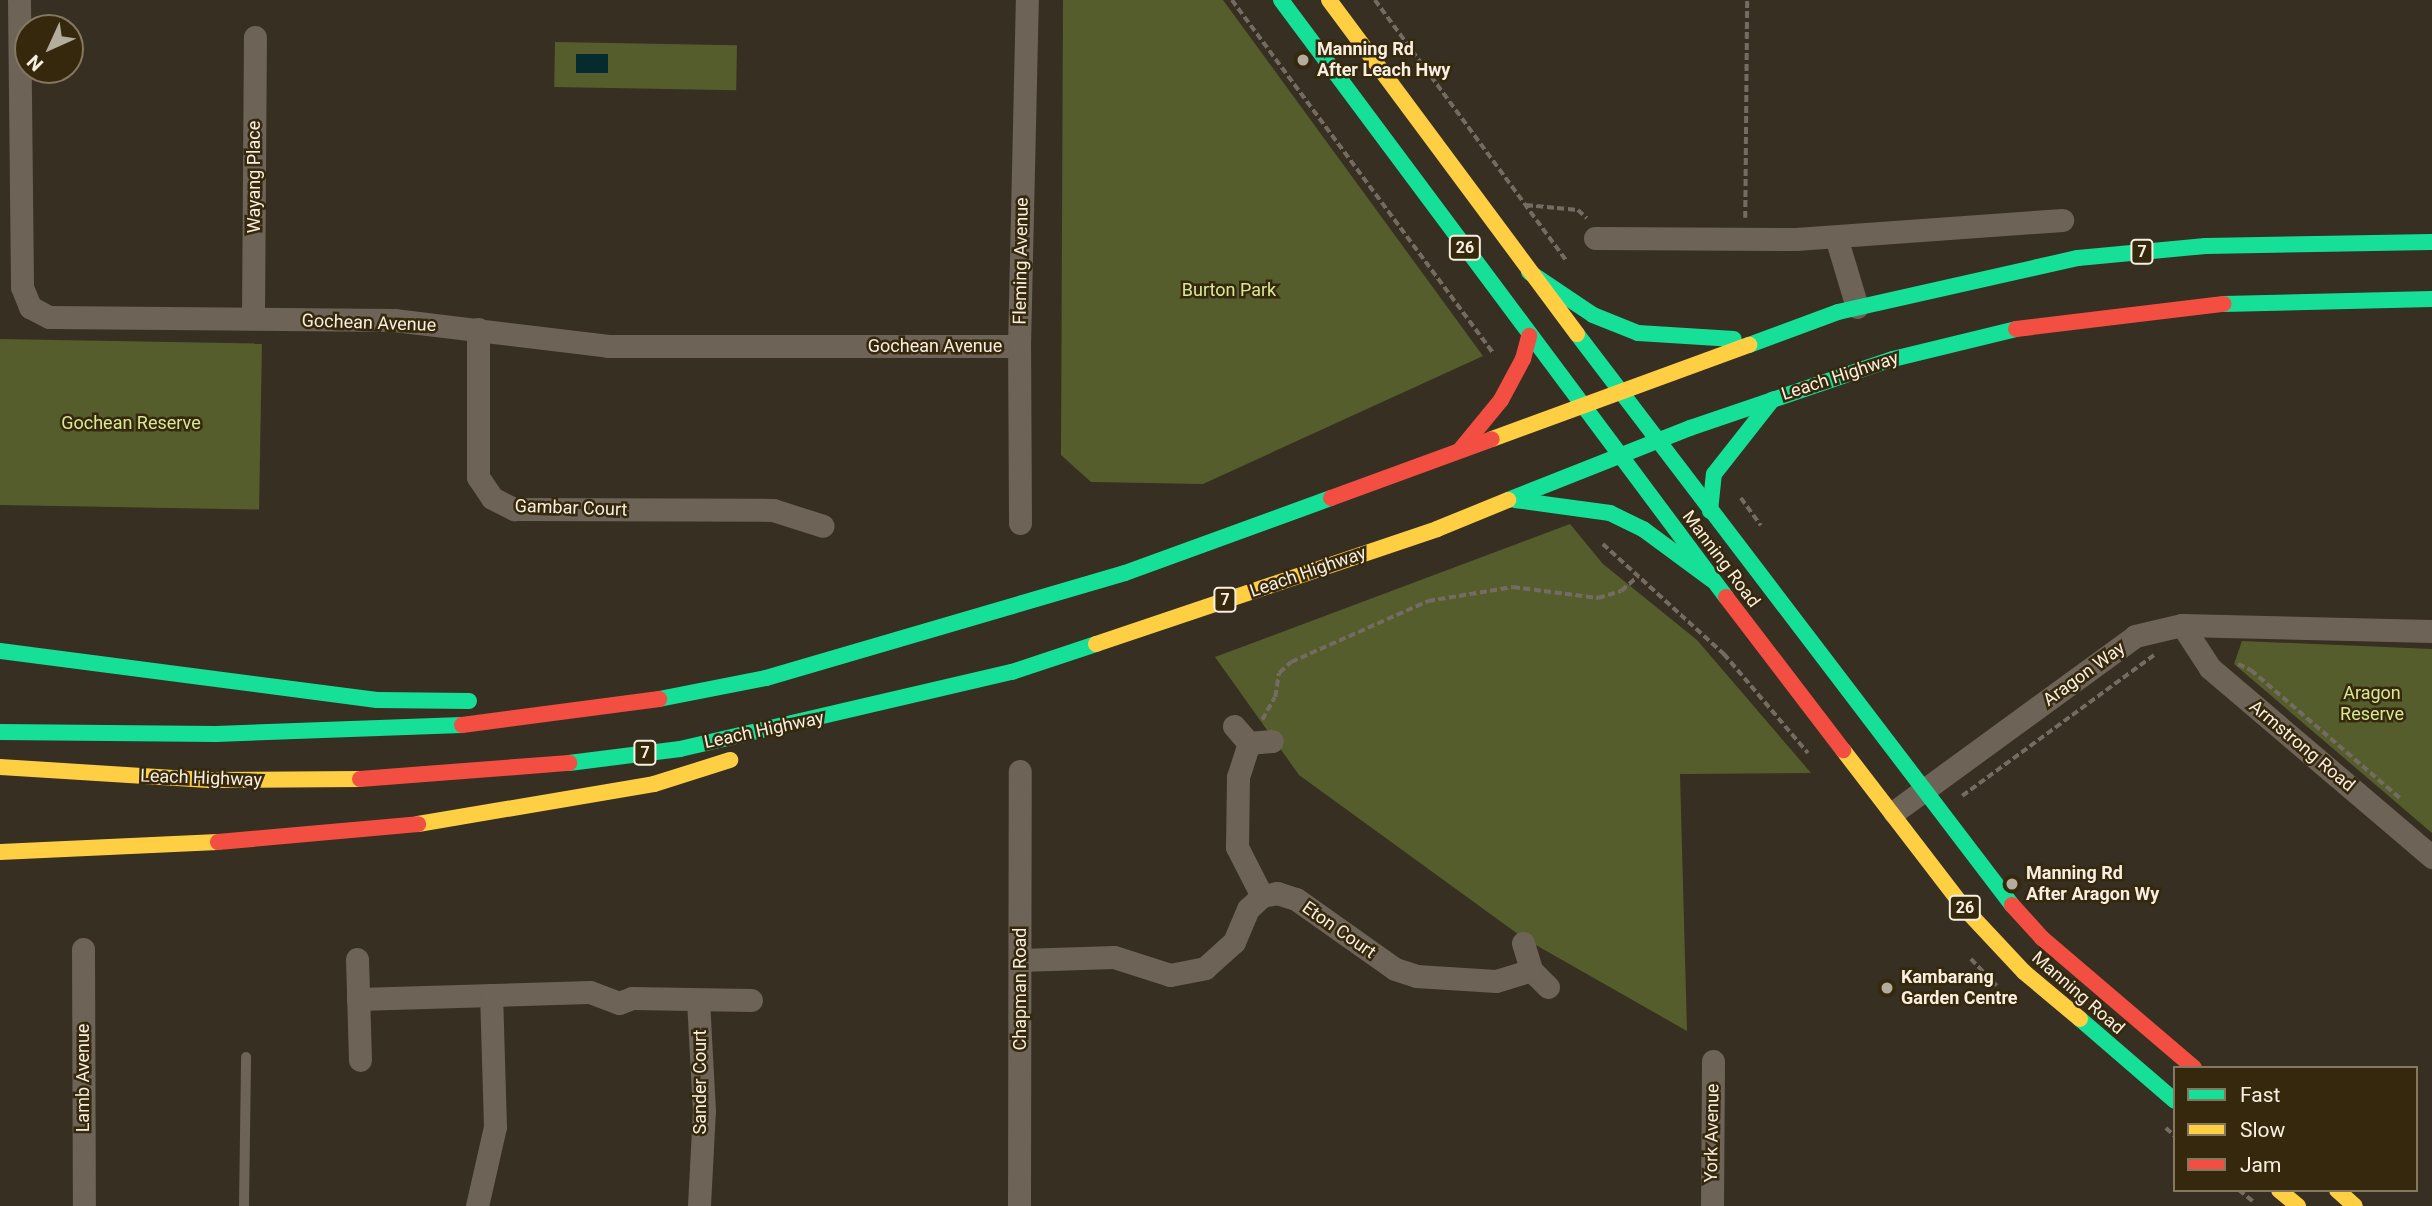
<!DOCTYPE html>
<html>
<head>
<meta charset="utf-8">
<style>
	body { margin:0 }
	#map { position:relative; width:2432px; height:1206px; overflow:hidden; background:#372f21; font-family:Roboto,sans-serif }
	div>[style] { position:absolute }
	.green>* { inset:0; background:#555d2d; transform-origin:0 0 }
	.water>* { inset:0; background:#052a2f; transform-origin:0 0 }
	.path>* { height:3.5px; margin-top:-1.75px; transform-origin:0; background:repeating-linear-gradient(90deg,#746c62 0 7px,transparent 0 10.5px) }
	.lane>* { height:10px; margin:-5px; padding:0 5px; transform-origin:5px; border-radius:5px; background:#6d6356 }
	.street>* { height:23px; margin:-11.5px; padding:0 11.5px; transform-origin:11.5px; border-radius:11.5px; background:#6d6356 }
	.fast>* { height:16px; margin:-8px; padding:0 8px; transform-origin:8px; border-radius:8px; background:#16e098 }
	.slow>* { height:16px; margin:-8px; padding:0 8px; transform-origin:8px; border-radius:8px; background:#ffcf43 }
	.jam>* { height:16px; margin:-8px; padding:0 8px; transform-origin:8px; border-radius:8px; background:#f24e42 }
	.dots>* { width:19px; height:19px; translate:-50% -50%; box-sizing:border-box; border:4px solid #36280d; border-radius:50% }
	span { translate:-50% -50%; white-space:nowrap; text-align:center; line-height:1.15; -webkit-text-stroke:5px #36280d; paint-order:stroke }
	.shield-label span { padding:2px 5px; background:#36280d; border:2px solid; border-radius:5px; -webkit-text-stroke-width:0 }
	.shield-label { font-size:16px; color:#f8efe0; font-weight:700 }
	.poi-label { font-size:18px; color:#f8efe0; font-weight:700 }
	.left { translate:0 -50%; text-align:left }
	.street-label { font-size:18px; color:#f8efe0 }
	.park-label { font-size:18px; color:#d8e995 }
	.legend { position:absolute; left:2173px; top:1066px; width:245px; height:126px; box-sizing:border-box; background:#36280d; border:2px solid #847861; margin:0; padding:9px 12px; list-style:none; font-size:21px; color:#f8efe0 }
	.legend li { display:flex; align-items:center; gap:14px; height:35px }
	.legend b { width:35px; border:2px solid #847861 }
	.north { position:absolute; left:14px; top:14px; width:70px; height:70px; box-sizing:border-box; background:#36280d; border:2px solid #847861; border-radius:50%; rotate:225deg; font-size:19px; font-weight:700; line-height:28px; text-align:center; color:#f8efe0 }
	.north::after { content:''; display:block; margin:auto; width:24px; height:32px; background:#b4ac9d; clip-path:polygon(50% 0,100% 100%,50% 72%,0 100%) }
</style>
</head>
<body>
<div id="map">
	<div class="green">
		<i style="clip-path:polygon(1063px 0,1223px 0,1483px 356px,1203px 484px,1091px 482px,1061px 455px)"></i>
		<i style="left:555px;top:42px;width:182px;height:45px;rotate:1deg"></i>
		<i style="left:0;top:339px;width:262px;height:166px;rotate:1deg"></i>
		<i style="clip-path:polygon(1570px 524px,1603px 564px,1697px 640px,1811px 773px,1680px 774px,1687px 1031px,1522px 937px,1299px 775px,1215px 657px)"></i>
		<i style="clip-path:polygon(2242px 641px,2432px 649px,2432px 833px,2234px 664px)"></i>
	</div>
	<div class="water">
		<i style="left:576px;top:54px;width:32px;height:19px"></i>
	</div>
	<div class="path">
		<i style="left:1232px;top:0;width:439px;rotate:53.5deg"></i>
		<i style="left:1375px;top:0;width:324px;rotate:53.7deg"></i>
		<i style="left:1526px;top:205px;width:52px;rotate:5.5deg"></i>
		<i style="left:1578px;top:210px;width:12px;rotate:42deg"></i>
		<i style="left:1745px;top:218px;width:218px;rotate:-89.5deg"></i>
		<i style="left:1741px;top:498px;width:34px;rotate:54deg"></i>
		<i style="left:1603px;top:544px;width:164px;rotate:42.3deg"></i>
		<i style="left:1724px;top:654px;width:130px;rotate:49.7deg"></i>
		<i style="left:2238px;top:664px;width:14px;rotate:25deg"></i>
		<i style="left:2251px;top:670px;width:198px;rotate:40.7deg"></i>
		<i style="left:1262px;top:720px;width:26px;rotate:-61deg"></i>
		<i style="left:1275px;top:697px;width:24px;rotate:-81deg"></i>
		<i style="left:1279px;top:673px;width:16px;rotate:-43deg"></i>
		<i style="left:1291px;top:662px;width:150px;rotate:-24deg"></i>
		<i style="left:1428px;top:601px;width:86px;rotate:-9.4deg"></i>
		<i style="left:1513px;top:587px;width:86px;rotate:7.4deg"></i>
		<i style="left:1598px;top:598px;width:24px;rotate:-17deg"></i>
		<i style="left:1621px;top:591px;width:23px;rotate:-41deg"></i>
		<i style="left:1962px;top:796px;width:238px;rotate:-36.3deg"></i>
		<i style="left:1971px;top:959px;width:37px;rotate:46deg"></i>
		<i style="left:2166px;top:1128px;width:12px;rotate:42deg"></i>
		<i style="left:2239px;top:1190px;width:19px;rotate:39deg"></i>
	</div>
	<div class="lane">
		<i style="left:244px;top:1206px;width:149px;rotate:-89.2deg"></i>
	</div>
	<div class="street">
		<i style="left:19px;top:0;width:287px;rotate:89.4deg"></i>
		<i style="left:22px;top:287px;width:22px;rotate:68deg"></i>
		<i style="left:30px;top:307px;width:21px;rotate:28deg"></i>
		<i style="left:49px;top:317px;width:345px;rotate:0.5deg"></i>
		<i style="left:394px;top:320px;width:216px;rotate:6.9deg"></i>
		<i style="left:608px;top:346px;width:411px"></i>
		<i style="left:1836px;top:237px;width:73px;rotate:73.3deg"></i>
		<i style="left:1595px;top:238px;width:201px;rotate:0.3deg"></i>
		<i style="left:1796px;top:239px;width:267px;rotate:-4.1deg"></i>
		<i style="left:253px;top:317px;width:280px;rotate:-89.6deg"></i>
		<i style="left:478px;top:329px;width:148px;rotate:90deg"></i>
		<i style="left:478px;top:477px;width:25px;rotate:56deg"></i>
		<i style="left:492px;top:498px;width:25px;rotate:27deg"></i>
		<i style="left:514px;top:509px;width:259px;rotate:0.2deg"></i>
		<i style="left:773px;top:510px;width:52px;rotate:17.7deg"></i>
		<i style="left:1020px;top:523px;width:177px;rotate:-90.3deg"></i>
		<i style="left:1019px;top:346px;width:346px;rotate:-88.7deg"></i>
		<i style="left:2182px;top:625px;width:51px;rotate:56.9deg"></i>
		<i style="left:2210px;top:668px;width:292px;rotate:40.4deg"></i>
		<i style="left:1234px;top:726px;width:23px;rotate:49deg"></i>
		<i style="left:1249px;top:743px;width:23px;rotate:-5deg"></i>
		<i style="left:1249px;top:743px;width:36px;rotate:108deg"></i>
		<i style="left:1238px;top:777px;width:70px;rotate:90.8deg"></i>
		<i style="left:1237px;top:847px;width:55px;rotate:63deg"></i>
		<i style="left:1894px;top:812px;width:298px;rotate:-36.1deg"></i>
		<i style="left:2135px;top:636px;width:48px;rotate:-13.2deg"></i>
		<i style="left:2182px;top:625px;width:250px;rotate:1.4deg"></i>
		<i style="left:1523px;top:943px;width:28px;rotate:73deg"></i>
		<i style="left:1531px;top:970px;width:24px;rotate:45deg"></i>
		<i style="left:83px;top:949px;width:257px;rotate:89.8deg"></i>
		<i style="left:357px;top:959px;width:101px;rotate:88.3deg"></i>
		<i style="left:1020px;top:960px;width:94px;rotate:-1.8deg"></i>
		<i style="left:1114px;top:957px;width:59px;rotate:17.8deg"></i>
		<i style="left:1170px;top:975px;width:36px;rotate:-11deg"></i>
		<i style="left:1205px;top:968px;width:39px;rotate:-42deg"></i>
		<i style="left:1234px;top:942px;width:36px;rotate:-67deg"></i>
		<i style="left:1248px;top:909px;width:19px;rotate:-43deg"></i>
		<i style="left:1262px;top:896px;width:15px;rotate:-11deg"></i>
		<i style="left:1277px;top:893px;width:20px;rotate:18deg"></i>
		<i style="left:1296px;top:899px;width:121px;rotate:35.3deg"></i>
		<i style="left:1395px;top:969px;width:22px;rotate:18deg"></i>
		<i style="left:1416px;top:976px;width:80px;rotate:3.6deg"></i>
		<i style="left:1496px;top:981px;width:37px;rotate:-17deg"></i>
		<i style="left:358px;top:999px;width:232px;rotate:-1.7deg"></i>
		<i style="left:590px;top:992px;width:31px;rotate:21deg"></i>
		<i style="left:619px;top:1003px;width:14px;rotate:-21deg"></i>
		<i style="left:632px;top:998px;width:119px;rotate:1deg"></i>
		<i style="left:698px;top:1000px;width:110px;rotate:86.9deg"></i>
		<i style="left:704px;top:1110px;width:96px;rotate:93deg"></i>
		<i style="left:477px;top:1206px;width:81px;rotate:-77.2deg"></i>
		<i style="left:495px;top:1127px;width:132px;rotate:-91.7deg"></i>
		<i style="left:1019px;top:1206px;width:435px;rotate:-89.9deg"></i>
		<i style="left:1712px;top:1206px;width:145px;rotate:-89.6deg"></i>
	</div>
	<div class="fast">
		<i style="left:1281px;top:0;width:745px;rotate:53.3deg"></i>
		<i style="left:1529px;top:272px;width:77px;rotate:33.9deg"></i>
		<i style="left:1593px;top:315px;width:48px;rotate:21.8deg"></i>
		<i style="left:1638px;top:333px;width:96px;rotate:3.6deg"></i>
		<i style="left:2223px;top:304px;width:209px;rotate:-1.4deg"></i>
		<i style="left:1577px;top:334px;width:718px;rotate:52.7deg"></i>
		<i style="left:1749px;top:345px;width:95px;rotate:-20.3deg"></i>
		<i style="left:1838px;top:312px;width:246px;rotate:-12.7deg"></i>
		<i style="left:2078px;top:258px;width:128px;rotate:-5.4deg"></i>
		<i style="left:2205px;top:246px;width:227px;rotate:-1deg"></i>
		<i style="left:1508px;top:500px;width:196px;rotate:-21.6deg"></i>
		<i style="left:1690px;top:428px;width:214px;rotate:-18.8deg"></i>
		<i style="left:1893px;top:359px;width:127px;rotate:-13.7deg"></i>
		<i style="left:1515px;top:500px;width:96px;rotate:7.8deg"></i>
		<i style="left:1610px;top:513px;width:37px;rotate:26deg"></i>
		<i style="left:1643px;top:529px;width:86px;rotate:36.5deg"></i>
		<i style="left:1710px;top:511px;width:37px;rotate:-84deg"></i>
		<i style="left:1714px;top:474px;width:95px;rotate:-51.8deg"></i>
		<i style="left:0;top:651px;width:380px;rotate:7.4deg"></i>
		<i style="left:377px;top:700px;width:92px;rotate:0.6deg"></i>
		<i style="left:659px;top:699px;width:109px;rotate:-11.1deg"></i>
		<i style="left:766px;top:678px;width:374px;rotate:-16.3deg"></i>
		<i style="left:1125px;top:573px;width:219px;rotate:-20deg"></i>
		<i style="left:0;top:732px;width:216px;rotate:0.5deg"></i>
		<i style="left:216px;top:734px;width:246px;rotate:-2.1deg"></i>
		<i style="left:569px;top:763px;width:112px;rotate:-7.2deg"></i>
		<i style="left:680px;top:749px;width:341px;rotate:-13.1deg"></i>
		<i style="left:1012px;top:672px;width:89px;rotate:-18.4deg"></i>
		<i style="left:2080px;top:1019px;width:125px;rotate:40.8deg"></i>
	</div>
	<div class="slow">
		<i style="left:1329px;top:0;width:416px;rotate:53.4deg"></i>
		<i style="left:1492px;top:439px;width:274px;rotate:-20.1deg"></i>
		<i style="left:1096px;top:644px;width:360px;rotate:-18.6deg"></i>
		<i style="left:1437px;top:529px;width:77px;rotate:-22.2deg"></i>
		<i style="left:1843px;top:750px;width:200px;rotate:52.5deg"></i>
		<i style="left:1965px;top:909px;width:86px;rotate:46.9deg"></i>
		<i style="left:2024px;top:972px;width:73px;rotate:40deg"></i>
		<i style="left:0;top:767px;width:209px;rotate:3.6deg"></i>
		<i style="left:209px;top:780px;width:151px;rotate:-0.4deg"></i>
		<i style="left:418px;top:824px;width:239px;rotate:-9.6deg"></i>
		<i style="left:654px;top:784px;width:80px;rotate:-17.5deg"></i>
		<i style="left:0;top:852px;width:218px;rotate:-2.6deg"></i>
		<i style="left:2279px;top:1190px;width:25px;rotate:40deg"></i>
		<i style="left:2337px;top:1190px;width:24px;rotate:42deg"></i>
	</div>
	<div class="jam">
		<i style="left:2016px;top:329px;width:209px;rotate:-6.9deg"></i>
		<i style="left:1460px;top:450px;width:65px;rotate:-50.6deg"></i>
		<i style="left:1501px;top:400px;width:47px;rotate:-61.8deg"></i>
		<i style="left:1523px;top:359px;width:24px;rotate:-75deg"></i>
		<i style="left:1331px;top:498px;width:171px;rotate:-20.1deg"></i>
		<i style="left:1726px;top:597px;width:193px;rotate:52.6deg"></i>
		<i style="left:462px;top:725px;width:199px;rotate:-7.5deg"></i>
		<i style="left:360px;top:779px;width:210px;rotate:-4.4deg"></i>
		<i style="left:218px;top:842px;width:201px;rotate:-5.1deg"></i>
		<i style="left:2012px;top:905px;width:45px;rotate:47.7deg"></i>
		<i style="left:2042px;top:938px;width:200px;rotate:40.5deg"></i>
	</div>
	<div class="dots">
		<i style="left:1303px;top:60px;background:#b4ac9d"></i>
		<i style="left:2012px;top:884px;background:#b4ac9d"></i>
		<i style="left:1887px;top:988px;background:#b4ac9d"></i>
	</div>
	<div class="shield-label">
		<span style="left:1465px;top:248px">26</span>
		<span style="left:2142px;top:252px">7</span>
		<span style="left:1225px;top:600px">7</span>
		<span style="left:645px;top:753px">7</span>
		<span style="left:1965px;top:908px">26</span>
	</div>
	<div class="poi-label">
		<span class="left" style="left:1317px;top:60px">Manning Rd<br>After Leach Hwy</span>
		<span class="left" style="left:2026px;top:884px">Manning Rd<br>After Aragon Wy</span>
		<span class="left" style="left:1901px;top:988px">Kambarang<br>Garden Centre</span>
	</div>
	<div class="street-label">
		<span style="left:254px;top:177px;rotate:-90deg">Wayang Place</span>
		<span style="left:1021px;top:261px;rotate:-89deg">Fleming Avenue</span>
		<span style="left:369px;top:323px;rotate:2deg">Gochean Avenue</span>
		<span style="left:935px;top:346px">Gochean Avenue</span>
		<span style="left:1840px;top:376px;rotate:-18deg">Leach Highway</span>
		<span style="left:571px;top:508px;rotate:2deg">Gambar Court</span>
		<span style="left:1721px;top:559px;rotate:53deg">Manning Road</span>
		<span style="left:1308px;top:572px;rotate:-19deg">Leach Highway</span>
		<span style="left:2084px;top:674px;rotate:-36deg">Aragon Way</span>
		<span style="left:764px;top:730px;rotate:-12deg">Leach Highway</span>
		<span style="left:2302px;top:746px;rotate:40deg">Armstrong Road</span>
		<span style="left:201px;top:778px;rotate:2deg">Leach Highway</span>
		<span style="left:1339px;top:930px;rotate:35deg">Eton Court</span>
		<span style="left:1020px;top:989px;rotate:-90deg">Chapman Road</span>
		<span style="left:2078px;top:993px;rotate:41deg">Manning Road</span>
		<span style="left:83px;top:1078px;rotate:-90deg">Lamb Avenue</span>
		<span style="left:700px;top:1082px;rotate:-90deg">Sander Court</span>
		<span style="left:1712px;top:1133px;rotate:-89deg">York Avenue</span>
	</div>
	<div class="park-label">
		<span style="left:1229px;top:290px">Burton Park</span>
		<span style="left:131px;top:423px">Gochean Reserve</span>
		<span style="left:2372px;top:704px">Aragon<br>Reserve</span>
	</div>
	<ul class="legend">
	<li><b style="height:9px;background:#16e098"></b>Fast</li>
	<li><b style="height:9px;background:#ffcf43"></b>Slow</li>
	<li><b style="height:9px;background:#f24e42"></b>Jam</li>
	</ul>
	<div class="north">N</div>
</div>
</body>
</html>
